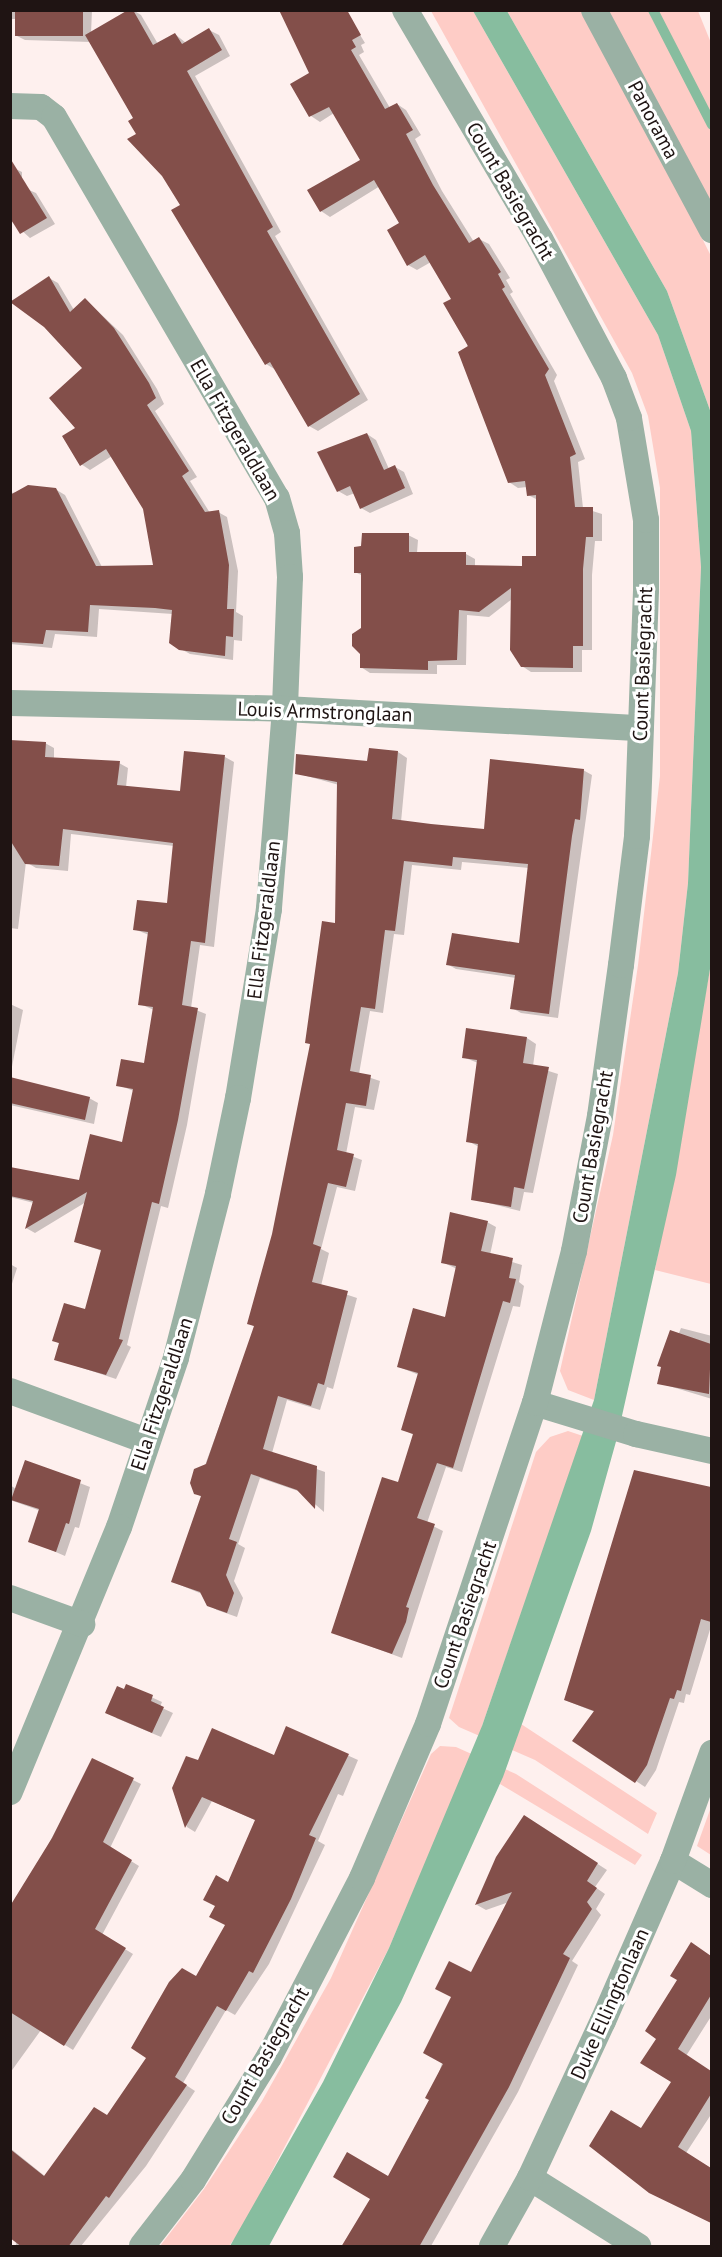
<!DOCTYPE html>
<html>
<head>
<meta charset="utf-8">
<style>
	body { margin:0 }
	#map { position:relative; width:722px; height:2257px; overflow:hidden; background:#fef0ee; font-family:"PT Sans",sans-serif }
	div>[style] { position:absolute }
	.green>* { inset:0; background:#feccc6 }
	.water>* { inset:0; background:#87bd9f }
	.shadow>* { inset:0; background:#0003 }
	.stream>* { height:10px; margin:-5px; padding:0 5px; transform-origin:5px; border-radius:5px; background:#87bd9f }
	.building>* { inset:0; background:#834f4a; transform-origin:0 0 }
	.street>* { height:26px; margin:-13px; padding:0 13px; transform-origin:13px; border-radius:13px; background:#9ab1a4 }
	span { translate:-50% -50%; white-space:nowrap; text-align:center; line-height:1.15; -webkit-text-stroke:6px #fff; paint-order:stroke }
	.street-label { font-size:20px; color:#1f1413 }
	.frame { position:absolute; inset:0; border:12px solid #1f1413; pointer-events:none }
</style>
</head>
<body>
<div id="map">
	<div class="green">
		<i style="clip-path:polygon(431px 11px,473px 11px,658px 335px,691px 431px,701px 567px,688px 883px,678px 973px,594px 1400px,568px 1390px,560px 1371px,613px 1135px,638px 965px,660px 776px,660px 488px,648px 416px,632px 373px)"></i>
		<i style="clip-path:polygon(507px 11px,581px 11px,670px 175px,711px 256px,711px 413px,667px 291px)"></i>
		<i style="clip-path:polygon(604px 11px,698px 11px,711px 43px,711px 214px)"></i>
		<i style="clip-path:polygon(711px 963px,711px 1284px,655px 1270px)"></i>
		<i style="clip-path:polygon(568px 1431px,583px 1436px,482px 1726px,516px 1740px,521px 1724px,657px 1813px,648px 1834px,535px 1760px,459px 1727px,449px 1718px,536px 1452px,550px 1437px)"></i>
		<i style="clip-path:polygon(440px 1746px,456px 1747px,516px 1774px,642px 1855px,635px 1865px,500px 1784px,502px 1777px,468px 1764px,389px 1948px,242px 2228px,229px 2246px,160px 2246px,204px 2189px,262px 2101px,331px 1978px,431px 1754px)"></i>
		<i style="clip-path:polygon(711px 1807px,712px 1855px,711px 1855px,697px 1846px)"></i>
	</div>
	<div class="water">
		<i style="clip-path:polygon(473px 11px,507px 11px,667px 291px,711px 413px,711px 963px,676px 1175px,617px 1438px,591px 1531px,503px 1777px,401px 2002px,269px 2246px,230px 2246px,323px 2082px,389px 1948px,482px 1726px,594px 1400px,678px 973px,688px 883px,701px 567px,691px 431px,658px 335px)"></i>
	</div>
	<div class="shadow">
		<i style="clip-path:polygon(10px 10px,92px 10px,91px 34px,133px 10px,141px 15px,158px 44px,175px 34px,186px 43px,209px 30px,219px 35px,230px 56px,195px 76px,281px 232px,275px 236px,368px 400px,318px 431px,309px 426px,276px 370px,266px 364px,182px 205px,138px 135px,135px 118px,91px 42px,25px 40px,15px 35px,16px 19px,10px 19px)"></i>
		<i style="clip-path:polygon(345px 10px,365px 43px,361px 45px,364px 52px,359px 55px,390px 108px,397px 104px,406px 110px,421px 135px,415px 139px,442px 191px,474px 242px,479px 239px,489px 244px,510px 278px,506px 280px,513px 292px,510px 294px,557px 375px,554px 381px,585px 459px,578px 462px,583px 508px,602px 514px,602px 541px,595px 541px,592px 575px,592px 650px,582px 650px,582px 672px,531px 672px,522px 666px,512px 599px,489px 617px,467px 615px,466px 665px,437px 665px,437px 674px,370px 673px,361px 667px,363px 576px,355px 572px,408px 535px,418px 540px,417px 553px,466px 554px,475px 559px,475px 567px,523px 568px,537px 557px,538px 500px,528px 495px,527px 487px,518px 488px,509px 482px,453px 299px,431px 262px,417px 270px,408px 265px,401px 223px,380px 186px,330px 217px,321px 211px,362px 160px,334px 113px,320px 122px,311px 116px,292px 85px,311px 74px)"></i>
		<i style="clip-path:polygon(10px 166px,22px 172px,22px 187px,36px 193px,55px 224px,30px 238px,10px 220px)"></i>
		<i style="clip-path:polygon(49px 278px,58px 283px,74px 310px,86px 300px,123px 335px,157px 389px,164px 404px,155px 411px,197px 477px,190px 481px,210px 513px,218px 512px,227px 517px,238px 571px,236px 612px,243px 616px,242px 641px,234px 640px,233px 660px,190px 654px,170px 643px,173px 614px,99px 609px,97px 637px,55px 634px,52px 648px,10px 644px,10px 493px,55px 489px,65px 495px,102px 567px,155px 566px,144px 509px,112px 456px,90px 470px,81px 464px,77px 428px,84px 368px,45px 326px,11px 301px)"></i>
		<i style="clip-path:polygon(367px 434px,376px 440px,389px 469px,395px 467px,404px 472px,413px 494px,370px 513px,361px 508px,355px 493px,347px 496px,338px 491px)"></i>
		<i style="clip-path:polygon(10px 742px,45px 743px,54px 748px,54px 759px,119px 763px,128px 768px,126px 787px,182px 793px,225px 757px,234px 762px,214px 947px,200px 945px,191px 1008px,206px 1014px,187px 1125px,168px 1208px,161px 1206px,127px 1345px,131px 1347px,116px 1379px,55px 1359px,60px 1344px,53px 1340px,86px 1311px,102px 1251px,76px 1242px,86px 1202px,35px 1233px,26px 1228px,34px 1203px,10px 1197px,10px 1168px,80px 1182px,123px 1144px,134px 1091px,118px 1085px,145px 1065px,154px 1010px,140px 1004px,149px 935px,134px 929px,169px 905px,174px 846px,71px 834px,68px 871px,36px 868px,26px 862px,18px 929px,10px 928px)"></i>
		<i style="clip-path:polygon(398px 752px,407px 758px,401px 822px,486px 831px,583px 770px,592px 775px,558px 1018px,521px 1013px,512px 1008px,516px 978px,456px 969px,447px 964px,521px 944px,529px 868px,462px 862px,461px 870px,412px 865px,404px 935px,394px 934px,383px 1013px,370px 1011px,359px 1074px,380px 1081px,374px 1110px,355px 1107px,346px 1154px,362px 1160px,355px 1191px,337px 1187px,321px 1249px,329px 1253px,321px 1286px,357px 1298px,333px 1389px,327px 1387px,320px 1410px,287px 1400px,272px 1453px,325px 1472px,324px 1512px,301px 1492px,260px 1478px,238px 1544px,245px 1548px,234px 1581px,243px 1598px,237px 1617px,217px 1610px,208px 1605px,202px 1594px,173px 1582px,202px 1497px,195px 1493px,255px 1327px,249px 1323px,273px 1234px,311px 1045px,307px 1042px,337px 925px,339px 785px,296px 773px,369px 762px)"></i>
		<i style="clip-path:polygon(10px 1004px,23px 1010px,10px 1077px)"></i>
		<i style="clip-path:polygon(468px 1030px,527px 1038px,536px 1044px,533px 1066px,558px 1074px,533px 1193px,524px 1192px,520px 1211px,473px 1199px,479px 1147px,468px 1141px,478px 1063px,463px 1057px)"></i>
		<i style="clip-path:polygon(10px 1079px,89px 1098px,98px 1103px,94px 1124px,10px 1105px)"></i>
		<i style="clip-path:polygon(487px 1222px,496px 1227px,490px 1255px,522px 1265px,519px 1282px,524px 1286px,520px 1307px,513px 1306px,462px 1472px,446px 1467px,427px 1523px,443px 1531px,402px 1658px,332px 1632px,399px 1484px,414px 1435px,402px 1429px,419px 1375px,399px 1367px,447px 1319px,457px 1269px,442px 1262px)"></i>
		<i style="clip-path:polygon(10px 1264px,17px 1268px,10px 1290px)"></i>
		<i style="clip-path:polygon(681px 1328px,712px 1336px,712px 1399px,659px 1383px)"></i>
		<i style="clip-path:polygon(25px 1462px,90px 1487px,79px 1528px,75px 1527px,65px 1556px,30px 1541px,41px 1511px,10px 1500px,10px 1485px,16px 1489px)"></i>
		<i style="clip-path:polygon(635px 1472px,712px 1489px,712px 1579px,704px 1601px,712px 1589px,712px 1623px,690px 1695px,686px 1694px,684px 1703px,679px 1702px,656px 1770px,645px 1787px,636px 1781px,595px 1712px,565px 1700px)"></i>
		<i style="clip-path:polygon(127px 1686px,162px 1702px,160px 1707px,173px 1713px,161px 1737px,116px 1718px)"></i>
		<i style="clip-path:polygon(287px 1728px,358px 1760px,343px 1796px,338px 1794px,318px 1841px,325px 1845px,269px 1964px,235px 2015px,226px 2010px,183px 2083px,195px 2091px,146px 2166px,81px 2246px,16px 2246px,10px 2148px,46px 2177px,108px 2116px,149px 2058px,227px 1925px,229px 1884px,257px 1821px,212px 1801px,195px 1832px,187px 1827px,173px 1788px,198px 1762px,275px 1757px)"></i>
		<i style="clip-path:polygon(93px 1760px,141px 1784px,110px 1848px,139px 1866px,102px 1935px,133px 1954px,73px 2050px,41px 2030px,10px 2073px,10px 1917px)"></i>
		<i style="clip-path:polygon(533px 1822px,607px 1870px,595px 1887px,605px 1894px,596px 1909px,601px 1915px,572px 1961px,578px 1965px,518px 2092px,431px 2246px,343px 2246px,388px 2178px,430px 2099px,472px 1974px,509px 1902px,486px 1910px,477px 1905px,497px 1858px)"></i>
		<i style="clip-path:polygon(700px 1950px,712px 1957px,712px 2015px,686px 2056px,712px 2072px,712px 2113px,686px 2153px,712px 2169px,712px 2223px,660px 2197px,641px 2130px,673px 2081px,659px 2038px)"></i>
	</div>
	<div class="stream">
		<i style="left:653px;top:10px;width:129px;rotate:62.8deg"></i>
	</div>
	<div class="building">
		<i style="left:15px;top:10px;width:68px;height:26px"></i>
		<i style="clip-path:polygon(128px 10px,133px 10px,153px 45px,175px 33px,182px 44px,209px 28px,222px 50px,187px 71px,273px 227px,267px 231px,360px 394px,308px 427px,270px 362px,265px 365px,171px 210px,180px 205px,162px 176px,127px 139px,136px 134px,128px 121px,133px 118px,85px 35px)"></i>
		<i style="clip-path:polygon(279px 10px,347px 10px,361px 35px,352px 40px,356px 47px,351px 50px,385px 109px,397px 103px,413px 130px,406px 134px,433px 185px,469px 243px,479px 237px,501px 272px,498px 274px,505px 287px,502px 289px,549px 369px,545px 375px,576px 454px,570px 457px,575px 507px,593px 507px,593px 537px,586px 537px,583px 569px,583px 646px,573px 646px,573px 668px,521px 667px,510px 650px,511px 588px,479px 612px,459px 610px,457px 660px,428px 661px,428px 670px,360px 668px,360px 654px,352px 646px,352px 634px,361px 628px,361px 573px,354px 573px,354px 547px,361px 546px,362px 533px,409px 533px,409px 552px,466px 552px,466px 565px,522px 566px,522px 556px,536px 556px,536px 495px,527px 496px,525px 481px,508px 483px,458px 352px,468px 346px,443px 303px,451px 299px,425px 255px,407px 266px,387px 230px,399px 223px,374px 180px,320px 212px,307px 190px,360px 160px,329px 107px,309px 117px,290px 84px,309px 73px)"></i>
		<i style="clip-path:polygon(10px 158px,47px 218px,20px 234px,10px 218px)"></i>
		<i style="clip-path:polygon(49px 276px,70px 312px,85px 298px,114px 328px,149px 383px,156px 398px,147px 405px,189px 471px,182px 476px,205px 512px,219px 510px,229px 565px,227px 609px,234px 609px,233px 637px,226px 636px,225px 656px,179px 650px,169px 643px,172px 610px,155px 608px,90px 605px,88px 632px,46px 630px,43px 644px,10px 642px,10px 495px,28px 485px,56px 488px,96px 566px,153px 565px,143px 509px,106px 449px,80px 466px,62px 436px,75px 428px,49px 398px,82px 368px,44px 327px,10px 302px)"></i>
		<i style="clip-path:polygon(367px 433px,384px 470px,395px 465px,405px 488px,360px 509px,350px 486px,337px 492px,317px 452px)"></i>
		<i style="clip-path:polygon(10px 740px,46px 742px,45px 757px,120px 761px,117px 785px,180px 791px,184px 751px,225px 755px,205px 943px,191px 941px,182px 1005px,198px 1008px,178px 1120px,159px 1204px,152px 1202px,119px 1339px,123px 1340px,106px 1375px,54px 1360px,59px 1343px,52px 1341px,64px 1303px,85px 1309px,101px 1250px,74px 1242px,87px 1192px,25px 1229px,33px 1201px,10px 1196px,10px 1167px,79px 1180px,90px 1134px,122px 1142px,133px 1089px,116px 1086px,121px 1059px,144px 1063px,153px 1007px,138px 1005px,148px 932px,133px 930px,137px 900px,167px 903px,173px 843px,63px 829px,59px 866px,25px 864px,10px 840px)"></i>
		<i style="clip-path:polygon(369px 748px,398px 751px,392px 819px,431px 824px,484px 829px,490px 759px,584px 769px,580px 820px,575px 819px,572px 836px,549px 1014px,510px 1009px,515px 975px,446px 965px,452px 933px,519px 943px,528px 864px,453px 857px,452px 866px,404px 861px,395px 931px,385px 930px,375px 1009px,361px 1007px,350px 1071px,371px 1075px,366px 1106px,346px 1103px,337px 1150px,354px 1154px,346px 1187px,328px 1183px,313px 1244px,321px 1247px,312px 1282px,348px 1291px,324px 1385px,318px 1383px,311px 1406px,278px 1396px,263px 1449px,317px 1466px,315px 1509px,297px 1490px,251px 1474px,229px 1539px,237px 1542px,226px 1575px,234px 1593px,227px 1613px,207px 1606px,200px 1592px,171px 1582px,201px 1496px,194px 1494px,190px 1483px,194px 1469px,206px 1464px,254px 1326px,247px 1324px,272px 1234px,310px 1044px,305px 1043px,322px 921px,335px 923px,337px 782px,295px 774px,296px 754px,367px 761px)"></i>
		<i style="clip-path:polygon(466px 1028px,527px 1037px,523px 1063px,549px 1067px,524px 1189px,514px 1187px,511px 1207px,471px 1200px,478px 1144px,466px 1142px,477px 1060px,462px 1058px)"></i>
		<i style="clip-path:polygon(10px 1077px,90px 1097px,85px 1120px,10px 1103px)"></i>
		<i style="clip-path:polygon(450px 1212px,488px 1221px,481px 1251px,513px 1258px,509px 1278px,516px 1279px,510px 1303px,503px 1301px,453px 1468px,437px 1463px,417px 1518px,435px 1524px,406px 1607px,409px 1608px,406px 1622px,392px 1654px,331px 1633px,382px 1477px,398px 1482px,413px 1434px,401px 1430px,418px 1373px,397px 1367px,413px 1308px,445px 1317px,456px 1266px,441px 1263px)"></i>
		<i style="clip-path:polygon(670px 1330px,711px 1344px,709px 1394px,657px 1384px,661px 1367px,657px 1366px)"></i>
		<i style="clip-path:polygon(25px 1460px,81px 1480px,69px 1524px,66px 1523px,56px 1552px,28px 1542px,39px 1509px,11px 1500px)"></i>
		<i style="clip-path:polygon(634px 1470px,711px 1487px,711px 1622px,701px 1619px,681px 1691px,677px 1690px,674px 1699px,670px 1698px,647px 1765px,635px 1783px,572px 1741px,594px 1711px,564px 1700px)"></i>
		<i style="clip-path:polygon(126px 1684px,153px 1695px,151px 1701px,164px 1707px,152px 1733px,105px 1713px,117px 1686px,124px 1689px)"></i>
		<i style="clip-path:polygon(286px 1726px,349px 1754px,309px 1835px,316px 1838px,291px 1899px,253px 1973px,249px 1971px,226px 2011px,217px 2006px,175px 2077px,187px 2085px,109px 2198px,106px 2196px,68px 2247px,22px 2247px,10px 2238px,10px 2149px,44px 2176px,94px 2107px,107px 2115px,146px 2058px,131px 2048px,169px 1982px,182px 1968px,196px 1976px,225px 1925px,209px 1917px,215px 1906px,203px 1900px,216px 1875px,228px 1882px,255px 1820px,202px 1797px,185px 1828px,172px 1788px,186px 1756px,198px 1760px,212px 1728px,274px 1755px)"></i>
		<i style="clip-path:polygon(92px 1758px,134px 1778px,103px 1842px,132px 1860px,95px 1929px,126px 1948px,64px 2046px,10px 2012px,10px 1906px,52px 1838px)"></i>
		<i style="clip-path:polygon(524px 1815px,598px 1863px,587px 1881px,597px 1888px,587px 1902px,592px 1909px,563px 1954px,570px 1958px,509px 2087px,419px 2247px,341px 2247px,370px 2199px,333px 2177px,347px 2152px,388px 2176px,429px 2100px,425px 2098px,443px 2064px,423px 2053px,451px 1997px,435px 1989px,449px 1961px,471px 1972px,512px 1892px,475px 1905px,496px 1857px)"></i>
		<i style="clip-path:polygon(691px 1942px,711px 1956px,711px 1995px,678px 2049px,711px 2071px,711px 2094px,678px 2147px,711px 2168px,711px 2223px,649px 2193px,589px 2146px,611px 2110px,641px 2128px,671px 2082px,640px 2063px,656px 2039px,645px 2031px,677px 1980px,670px 1976px)"></i>
	</div>
	<div class="street">
		<i style="left:594px;top:10px;width:250px;rotate:61.8deg"></i>
		<i style="left:10px;top:106px;width:31px;rotate:2deg"></i>
		<i style="left:41px;top:107px;width:16px;rotate:38deg"></i>
		<i style="left:54px;top:117px;width:441px;rotate:59.7deg"></i>
		<i style="left:277px;top:498px;width:36px;rotate:74deg"></i>
		<i style="left:287px;top:533px;width:44px;rotate:86.1deg"></i>
		<i style="left:290px;top:577px;width:132px;rotate:92.2deg"></i>
		<i style="left:285px;top:709px;width:201px;rotate:94.6deg"></i>
		<i style="left:269px;top:909px;width:192px;rotate:99.3deg"></i>
		<i style="left:238px;top:1098px;width:98px;rotate:101.8deg"></i>
		<i style="left:218px;top:1194px;width:169px;rotate:104.4deg"></i>
		<i style="left:176px;top:1358px;width:178px;rotate:108.6deg"></i>
		<i style="left:119px;top:1527px;width:287px;rotate:112.4deg"></i>
		<i style="left:10px;top:703px;width:275px;rotate:1.2deg"></i>
		<i style="left:285px;top:709px;width:356px;rotate:3.1deg"></i>
		<i style="left:10px;top:1391px;width:146px;rotate:20.1deg"></i>
		<i style="left:535px;top:1403px;width:106px;rotate:17.1deg"></i>
		<i style="left:636px;top:1434px;width:78px;rotate:12.6deg"></i>
		<i style="left:10px;top:1598px;width:77px;rotate:19.9deg"></i>
		<i style="left:673px;top:1861px;width:46px;rotate:31.6deg"></i>
		<i style="left:530px;top:2178px;width:128px;rotate:32.2deg"></i>
		<i style="left:142px;top:2246px;width:83px;rotate:-52.3deg"></i>
		<i style="left:193px;top:2180px;width:145px;rotate:-58.3deg"></i>
		<i style="left:269px;top:2057px;width:202px;rotate:-62.5deg"></i>
		<i style="left:362px;top:1878px;width:168px;rotate:-66.8deg"></i>
		<i style="left:428px;top:1724px;width:338px;rotate:-71.6deg"></i>
		<i style="left:535px;top:1403px;width:157px;rotate:-75.6deg"></i>
		<i style="left:574px;top:1251px;width:137px;rotate:-79.1deg"></i>
		<i style="left:600px;top:1116px;width:152px;rotate:-82.1deg"></i>
		<i style="left:621px;top:965px;width:130px;rotate:-82.9deg"></i>
		<i style="left:637px;top:836px;width:247px;rotate:-87.9deg"></i>
		<i style="left:646px;top:589px;width:69px;rotate:-90deg"></i>
		<i style="left:646px;top:520px;width:103px;rotate:-99.5deg"></i>
		<i style="left:629px;top:418px;width:43px;rotate:-110.6deg"></i>
		<i style="left:614px;top:378px;width:157px;rotate:-118deg"></i>
		<i style="left:540px;top:239px;width:266px;rotate:-120.5deg"></i>
		<i style="left:492px;top:2246px;width:78px;rotate:-60.8deg"></i>
		<i style="left:530px;top:2178px;width:173px;rotate:-65.1deg"></i>
		<i style="left:603px;top:2021px;width:175px;rotate:-66.4deg"></i>
		<i style="left:673px;top:1861px;width:115px;rotate:-70.1deg"></i>
	</div>
	<div class="street-label">
		<span style="left:653px;top:120px;rotate:62deg">Panorama</span>
		<span style="left:510px;top:191px;rotate:60deg">Count Basiegracht</span>
		<span style="left:235px;top:430px;rotate:60deg">Ella Fitzgeraldlaan</span>
		<span style="left:643px;top:664px;rotate:-88deg">Count Basiegracht</span>
		<span style="left:325px;top:712px;rotate:2deg">Louis Armstronglaan</span>
		<span style="left:264px;top:920px;rotate:-83deg">Ella Fitzgeraldlaan</span>
		<span style="left:593px;top:1147px;rotate:-80deg">Count Basiegracht</span>
		<span style="left:162px;top:1394px;rotate:-72deg">Ella Fitzgeraldlaan</span>
		<span style="left:465px;top:1615px;rotate:-71deg">Count Basiegracht</span>
		<span style="left:610px;top:2004px;rotate:-66deg">Duke Ellingtonlaan</span>
		<span style="left:265px;top:2056px;rotate:-60deg">Count Basiegracht</span>
	</div>
	<div class="frame"></div>
</div>
</body>
</html>
